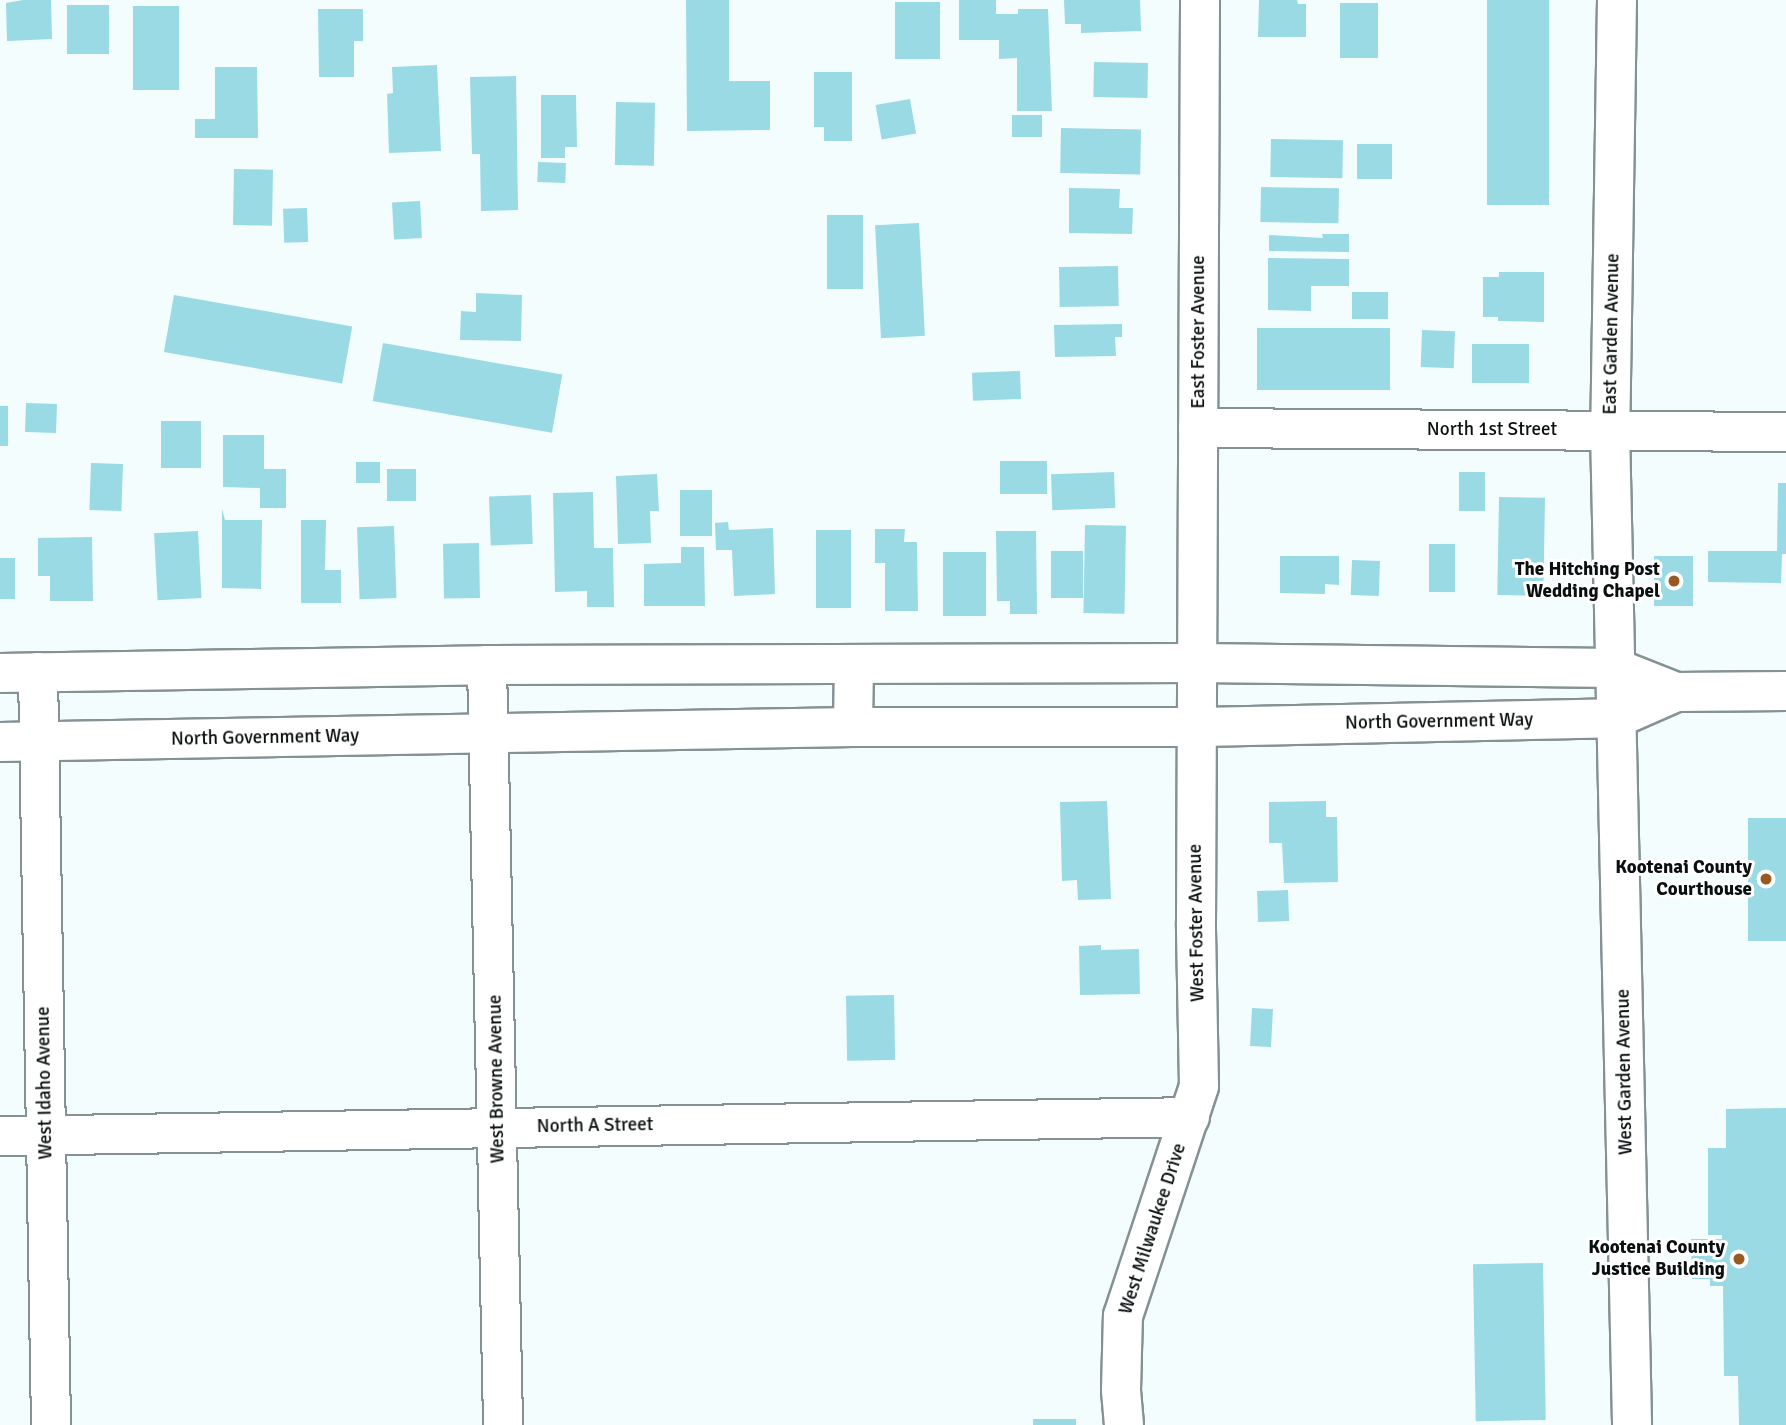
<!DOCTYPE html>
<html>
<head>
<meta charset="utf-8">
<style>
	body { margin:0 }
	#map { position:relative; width:1786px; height:1425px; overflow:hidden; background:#f4fdfe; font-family:Signika,sans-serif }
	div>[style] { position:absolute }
	.building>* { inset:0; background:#99dae5; transform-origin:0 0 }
	.roads { filter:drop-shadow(2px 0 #859294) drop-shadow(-2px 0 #859294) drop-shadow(0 2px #859294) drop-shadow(0 -2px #859294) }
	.minor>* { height:38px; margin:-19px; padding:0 19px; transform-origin:19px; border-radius:19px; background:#fff }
	.major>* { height:38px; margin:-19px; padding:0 19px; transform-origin:19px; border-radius:19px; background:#fff }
	.dots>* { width:19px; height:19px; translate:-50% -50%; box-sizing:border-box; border:4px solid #fff; border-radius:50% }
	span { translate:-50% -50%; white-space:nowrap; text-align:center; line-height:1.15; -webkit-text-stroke:6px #fff; paint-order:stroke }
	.street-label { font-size:19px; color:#0a0f10 }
	.poi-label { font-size:19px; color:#0a0f10; font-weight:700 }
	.right { translate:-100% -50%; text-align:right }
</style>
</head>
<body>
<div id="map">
	<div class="building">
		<i style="clip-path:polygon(23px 0,51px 0,52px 39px,7px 41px,6px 3px)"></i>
		<i style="clip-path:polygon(686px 0,729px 0,729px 81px,770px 81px,770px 130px,687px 131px)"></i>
		<i style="clip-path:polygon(959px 0,996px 0,996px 14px,1018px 14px,1018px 9px,1048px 9px,1052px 111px,1017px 111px,1017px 58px,999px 59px,999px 40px,959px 40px)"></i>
		<i style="clip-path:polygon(1064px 0,1140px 0,1141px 31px,1081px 33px,1081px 24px,1065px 24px)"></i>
		<i style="clip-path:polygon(1259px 0,1297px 0,1298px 4px,1306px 4px,1306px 37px,1258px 37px)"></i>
		<i style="left:1487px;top:0;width:62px;height:205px"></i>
		<i style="left:895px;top:2px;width:45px;height:57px"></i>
		<i style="left:1340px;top:3px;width:38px;height:55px"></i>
		<i style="left:67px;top:5px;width:42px;height:49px"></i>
		<i style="left:133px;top:6px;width:46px;height:84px"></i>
		<i style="clip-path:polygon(318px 9px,363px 9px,363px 41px,354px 41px,354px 77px,319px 77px)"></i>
		<i style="left:1094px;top:62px;width:54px;height:35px;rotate:1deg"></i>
		<i style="clip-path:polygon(437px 65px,441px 151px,389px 153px,387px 94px,393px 93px,392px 67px)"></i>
		<i style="clip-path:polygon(215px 67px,257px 67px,258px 138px,195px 138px,195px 119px,215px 119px)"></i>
		<i style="clip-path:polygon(814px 72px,852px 72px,852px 141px,824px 141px,824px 127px,814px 127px)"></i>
		<i style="clip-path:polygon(516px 76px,518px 210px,481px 211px,480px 154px,472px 154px,470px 77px)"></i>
		<i style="clip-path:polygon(541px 95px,576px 95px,577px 147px,565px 147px,565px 158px,541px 158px)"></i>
		<i style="left:910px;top:99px;width:35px;height:35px;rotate:80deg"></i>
		<i style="left:616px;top:102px;width:39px;height:63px;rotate:1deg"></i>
		<i style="left:1012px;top:115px;width:30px;height:22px"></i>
		<i style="left:1061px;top:128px;width:80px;height:45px;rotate:1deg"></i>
		<i style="left:1271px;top:139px;width:72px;height:38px;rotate:1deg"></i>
		<i style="left:1357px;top:144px;width:35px;height:35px"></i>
		<i style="left:538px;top:162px;width:28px;height:20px;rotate:2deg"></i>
		<i style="left:234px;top:169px;width:39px;height:56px;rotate:1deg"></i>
		<i style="left:1261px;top:187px;width:78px;height:35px;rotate:1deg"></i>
		<i style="clip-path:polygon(1069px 188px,1120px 189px,1119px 208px,1133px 208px,1132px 234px,1069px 233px)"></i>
		<i style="left:420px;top:201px;width:37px;height:28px;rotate:87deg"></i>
		<i style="left:307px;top:208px;width:34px;height:24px;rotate:88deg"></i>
		<i style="left:827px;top:215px;width:36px;height:74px"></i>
		<i style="left:919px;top:223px;width:113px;height:44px;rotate:87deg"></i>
		<i style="clip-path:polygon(1322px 234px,1349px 234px,1349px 252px,1269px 251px,1269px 235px,1323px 238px)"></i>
		<i style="clip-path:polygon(1268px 258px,1349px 259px,1349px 286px,1311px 286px,1311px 311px,1268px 310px)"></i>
		<i style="left:1118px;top:266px;width:40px;height:59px;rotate:89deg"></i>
		<i style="clip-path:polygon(1499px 272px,1544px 272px,1544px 322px,1498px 321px,1498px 317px,1483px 317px,1483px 277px,1499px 277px)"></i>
		<i style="left:1352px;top:292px;width:36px;height:27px"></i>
		<i style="clip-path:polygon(476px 293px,522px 295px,521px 341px,460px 340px,461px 311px,476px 312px)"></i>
		<i style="left:174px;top:295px;width:181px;height:58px;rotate:10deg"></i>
		<i style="clip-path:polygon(1122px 324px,1122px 337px,1115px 337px,1116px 356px,1055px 357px,1054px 325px)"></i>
		<i style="left:1257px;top:328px;width:133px;height:62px"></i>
		<i style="left:1422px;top:330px;width:33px;height:37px;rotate:2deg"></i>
		<i style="left:383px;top:343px;width:182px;height:59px;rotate:10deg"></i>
		<i style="left:1472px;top:344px;width:57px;height:39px"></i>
		<i style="left:1020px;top:371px;width:28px;height:48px;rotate:88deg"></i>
		<i style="left:26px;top:403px;width:31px;height:29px;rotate:2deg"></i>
		<i style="left:0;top:406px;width:8px;height:40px"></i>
		<i style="left:161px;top:421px;width:40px;height:47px"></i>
		<i style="clip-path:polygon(223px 435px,264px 435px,264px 469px,286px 469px,286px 508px,260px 508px,260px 488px,223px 487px)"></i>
		<i style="left:1000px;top:461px;width:47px;height:33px"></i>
		<i style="left:356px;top:462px;width:24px;height:21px"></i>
		<i style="left:91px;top:463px;width:32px;height:47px;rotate:2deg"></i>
		<i style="left:387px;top:469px;width:29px;height:32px"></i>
		<i style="left:1114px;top:472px;width:36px;height:63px;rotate:88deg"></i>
		<i style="left:1459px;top:472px;width:26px;height:39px"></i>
		<i style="clip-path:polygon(657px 474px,659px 511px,650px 511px,651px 543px,618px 544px,616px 476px)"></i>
		<i style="clip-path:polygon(1778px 483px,1786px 483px,1786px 554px,1782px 554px,1781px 583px,1708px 582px,1708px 551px,1777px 551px)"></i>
		<i style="left:680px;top:490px;width:32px;height:46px"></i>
		<i style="clip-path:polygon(593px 492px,594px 548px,613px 548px,614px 607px,587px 607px,587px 591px,555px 592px,553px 493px)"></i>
		<i style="left:531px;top:495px;width:49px;height:42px;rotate:88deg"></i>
		<i style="left:1499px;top:497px;width:46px;height:98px;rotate:1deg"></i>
		<i style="clip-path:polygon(222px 509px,225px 520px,262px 520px,261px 589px,222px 588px)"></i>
		<i style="clip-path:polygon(301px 520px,326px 520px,325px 570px,341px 570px,341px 603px,301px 603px)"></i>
		<i style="clip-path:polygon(728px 522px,729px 530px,773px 528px,775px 594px,734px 596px,732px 550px,716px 550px,715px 523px)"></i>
		<i style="left:1085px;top:525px;width:41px;height:88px;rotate:1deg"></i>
		<i style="left:394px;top:526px;width:72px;height:37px;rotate:88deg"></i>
		<i style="clip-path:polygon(875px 529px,905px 529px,904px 542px,917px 542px,918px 611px,885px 611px,885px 563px,875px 563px)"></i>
		<i style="left:816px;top:530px;width:35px;height:78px"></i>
		<i style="left:198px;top:531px;width:67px;height:44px;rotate:87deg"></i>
		<i style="clip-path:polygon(996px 531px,1036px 531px,1037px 614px,1010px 614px,1010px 601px,997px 601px)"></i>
		<i style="clip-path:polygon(92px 537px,93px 601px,50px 601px,50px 576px,38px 576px,38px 538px)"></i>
		<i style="left:479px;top:543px;width:55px;height:36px;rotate:89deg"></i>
		<i style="left:1429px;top:544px;width:26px;height:48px"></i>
		<i style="clip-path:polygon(681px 547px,704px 547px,705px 606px,644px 606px,644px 564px,681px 563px)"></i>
		<i style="left:1051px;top:551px;width:32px;height:47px"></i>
		<i style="left:943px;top:552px;width:43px;height:64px"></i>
		<i style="clip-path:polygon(1280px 556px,1339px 556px,1339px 585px,1325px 584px,1325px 594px,1280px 593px)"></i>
		<i style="left:1654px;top:556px;width:39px;height:50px"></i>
		<i style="left:0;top:558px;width:15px;height:41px"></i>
		<i style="left:1352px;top:560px;width:28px;height:35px;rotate:2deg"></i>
		<i style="clip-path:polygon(1107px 801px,1111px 899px,1078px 900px,1077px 880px,1062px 881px,1060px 802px)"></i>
		<i style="clip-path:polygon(1326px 801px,1326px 817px,1337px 817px,1338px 882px,1284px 883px,1282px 843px,1269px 843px,1269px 802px)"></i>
		<i style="left:1748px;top:818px;width:38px;height:123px"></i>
		<i style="left:1288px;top:890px;width:31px;height:31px;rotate:88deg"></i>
		<i style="clip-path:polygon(1101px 945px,1101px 950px,1139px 949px,1140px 994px,1080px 995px,1079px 946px)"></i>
		<i style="left:894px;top:995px;width:65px;height:48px;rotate:89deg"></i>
		<i style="left:1252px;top:1008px;width:21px;height:38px;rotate:3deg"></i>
		<i style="clip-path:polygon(1786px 1108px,1786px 1425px,1739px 1425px,1738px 1376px,1724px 1376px,1723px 1286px,1710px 1286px,1710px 1279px,1692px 1279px,1691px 1239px,1722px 1239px,1722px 1235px,1708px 1235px,1708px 1148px,1726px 1148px,1726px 1109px)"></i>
		<i style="left:1543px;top:1263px;width:157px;height:70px;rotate:89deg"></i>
		<i style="left:1033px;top:1419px;width:43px;height:6px"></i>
	</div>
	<div class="roads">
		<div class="minor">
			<i style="left:1617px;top:0;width:430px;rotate:90.9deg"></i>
			<i style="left:1610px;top:430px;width:995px;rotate:88.73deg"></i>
			<i style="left:1198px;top:428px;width:588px;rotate:0.39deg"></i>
			<i style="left:487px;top:665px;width:760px;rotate:88.79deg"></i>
			<i style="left:38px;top:672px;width:753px;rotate:89.01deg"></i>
			<i style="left:853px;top:727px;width:63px;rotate:-89.1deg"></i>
			<i style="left:0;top:1136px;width:1190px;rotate:-0.91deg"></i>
			<i style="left:1124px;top:1425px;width:35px;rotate:-95deg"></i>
			<i style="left:1121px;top:1390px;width:74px;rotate:-88.5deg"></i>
			<i style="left:1123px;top:1316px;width:242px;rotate:-71.7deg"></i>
			<i style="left:1199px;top:1086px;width:163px;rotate:-91.1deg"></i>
			<i style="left:1196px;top:923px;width:923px;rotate:-89.75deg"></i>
		</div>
		<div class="major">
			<i style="left:0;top:673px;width:487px;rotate:-0.9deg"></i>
			<i style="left:487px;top:665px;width:711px;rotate:-0.16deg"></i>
			<i style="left:1198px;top:663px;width:417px;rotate:0.7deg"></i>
			<i style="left:1615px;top:668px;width:66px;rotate:21.5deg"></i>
			<i style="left:1676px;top:692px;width:110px;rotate:-0.5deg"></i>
			<i style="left:0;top:742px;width:853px;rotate:-1.01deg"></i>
			<i style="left:853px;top:727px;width:344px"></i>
			<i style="left:1197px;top:727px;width:420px;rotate:-1.2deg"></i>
			<i style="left:1617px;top:718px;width:64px;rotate:-23.8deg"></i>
		</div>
	</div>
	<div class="dots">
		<i style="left:1674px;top:581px;background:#995a21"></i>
		<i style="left:1766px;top:879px;background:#995a21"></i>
		<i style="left:1739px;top:1259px;background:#995a21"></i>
	</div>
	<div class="street-label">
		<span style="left:1199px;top:332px;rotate:-90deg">East Foster Avenue</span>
		<span style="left:1612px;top:334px;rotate:-89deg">East Garden Avenue</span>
		<span style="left:1492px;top:430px">North 1st Street</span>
		<span style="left:1439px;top:722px;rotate:-1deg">North Government Way</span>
		<span style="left:265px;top:738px;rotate:-1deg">North Government Way</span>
		<span style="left:1197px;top:923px;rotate:-91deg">West Foster Avenue</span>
		<span style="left:1625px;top:1072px;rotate:-91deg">West Garden Avenue</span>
		<span style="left:497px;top:1079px;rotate:-91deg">West Browne Avenue</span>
		<span style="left:45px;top:1083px;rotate:-91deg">West Idaho Avenue</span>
		<span style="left:595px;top:1126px;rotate:-1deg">North A Street</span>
		<span style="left:1153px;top:1229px;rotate:-72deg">West Milwaukee Drive</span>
	</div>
	<div class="poi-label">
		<span class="right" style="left:1660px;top:581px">The Hitching Post<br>Wedding Chapel</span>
		<span class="right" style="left:1752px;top:879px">Kootenai County<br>Courthouse</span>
		<span class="right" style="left:1725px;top:1259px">Kootenai County<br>Justice Building</span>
	</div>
</div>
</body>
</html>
